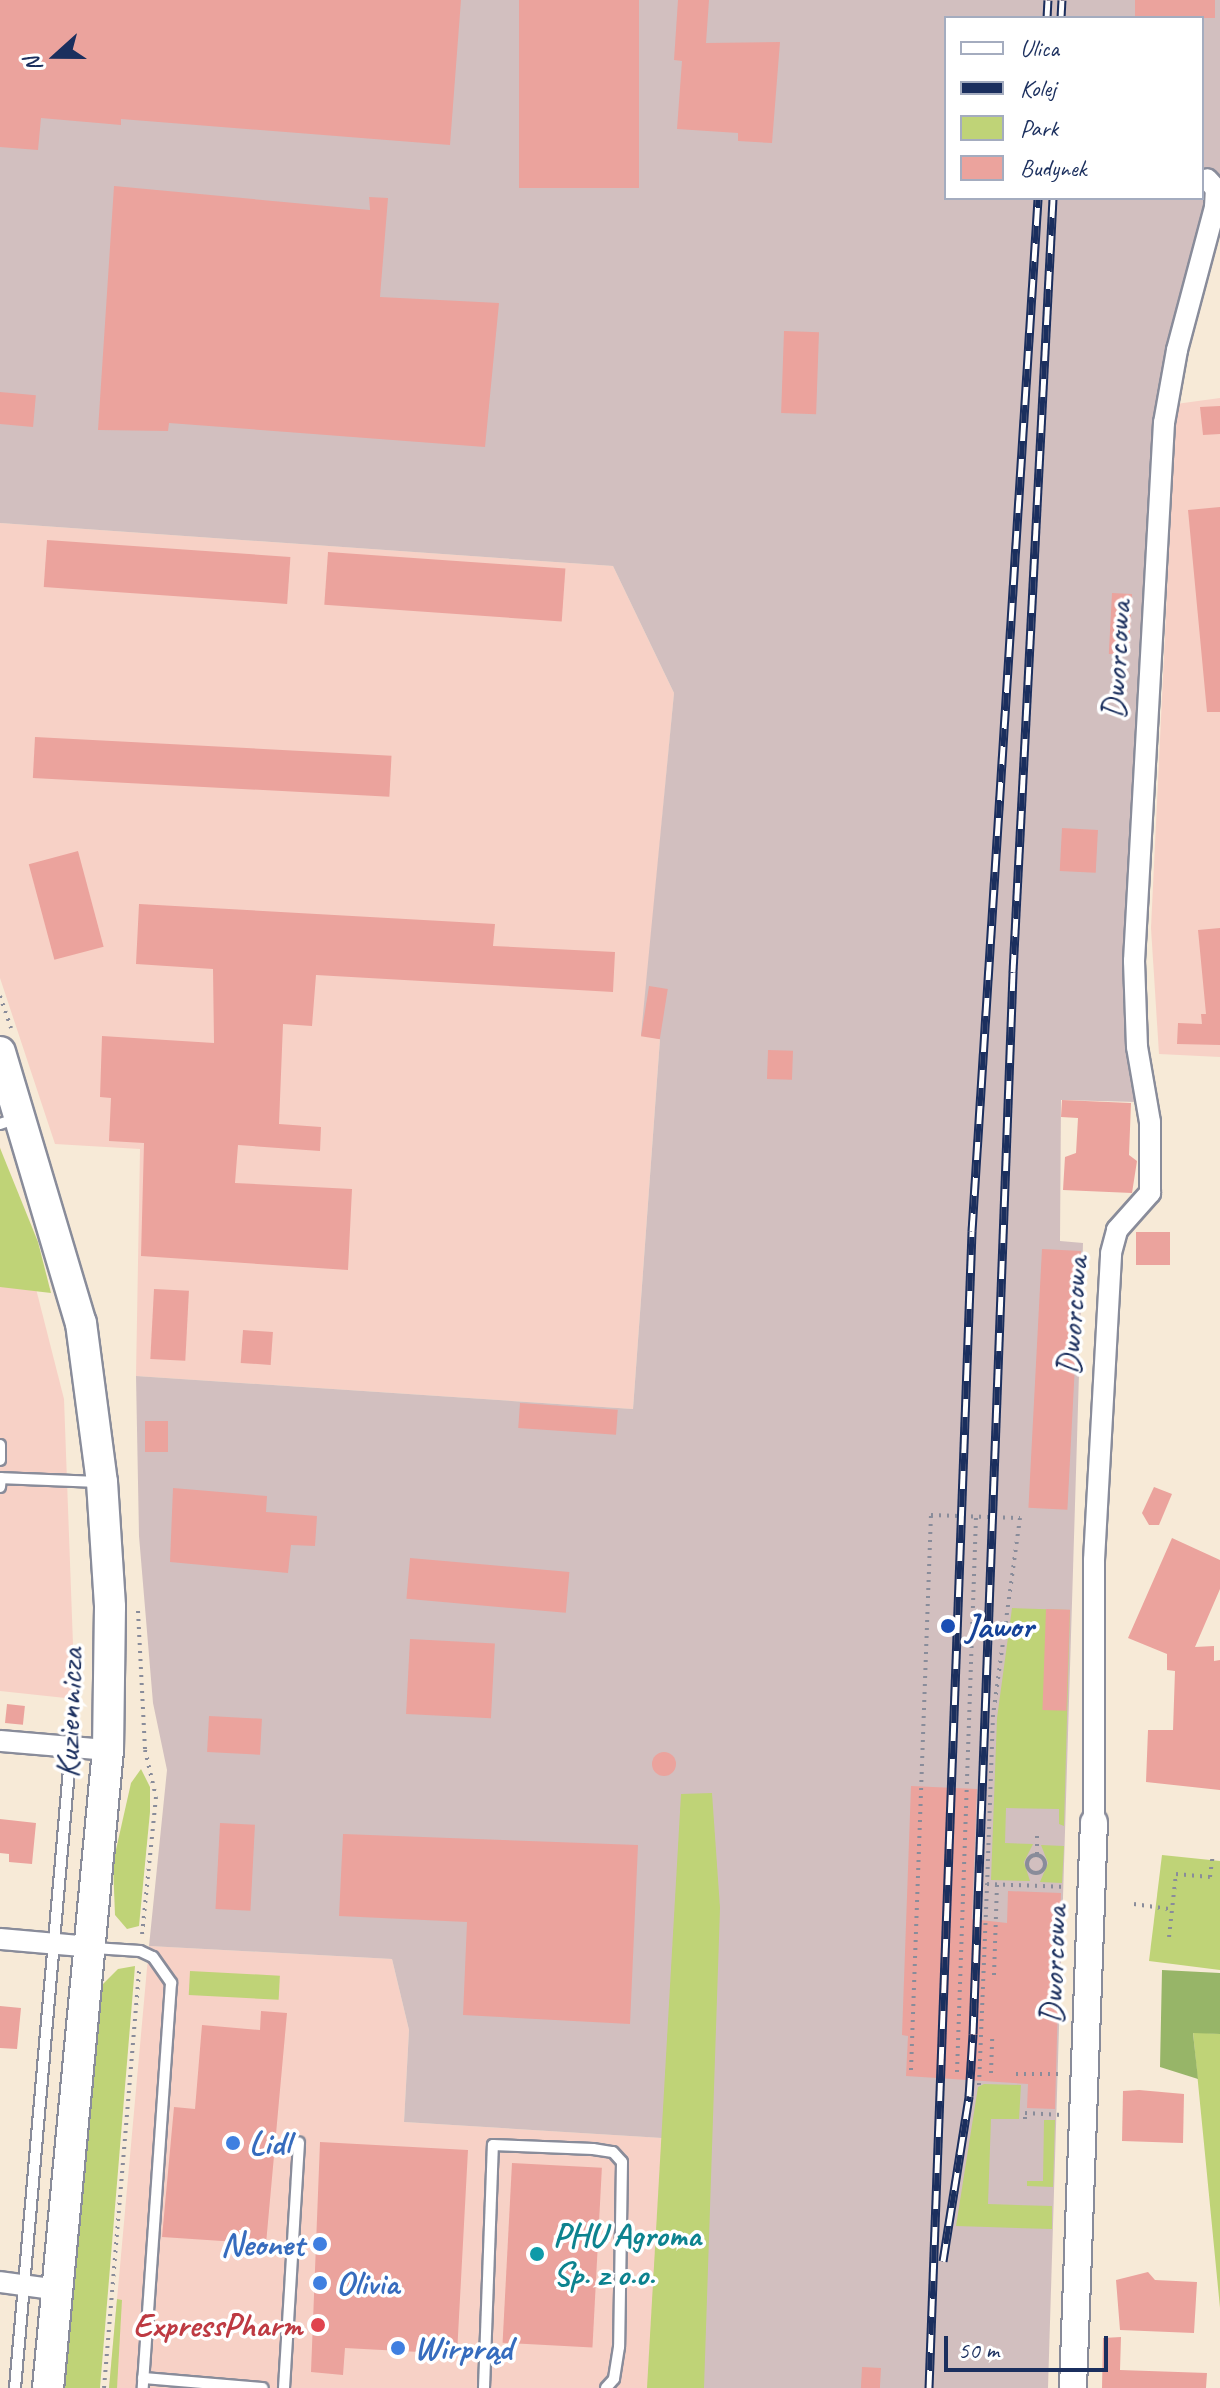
<!DOCTYPE html>
<html>
<head>
<meta charset="utf-8">
<style>
	body { margin:0 }
	#map { position:relative; width:1220px; height:2388px; overflow:hidden; background:#f7ead7; font-family:Caveat,sans-serif }
	div>[style] { position:absolute }
	.built>* { inset:0; background:#f7d1c6 }
	.industrial>* { inset:0; background:#d2bfbf }
	.green>* { inset:0; background:#bfd377; transform-origin:0 0 }
	.forest>* { inset:0; background:#97b568 }
	.building>* { inset:0; background:#eba39d; transform-origin:0 0 }
	.round { border-radius:50% }
	.path>* { height:4px; margin-top:-2px; transform-origin:0; background:repeating-linear-gradient(90deg,#898c9a 0 2px,transparent 0 8px) }
	.path>.ring { margin:-2px; padding:0; box-sizing:content-box; background:none; border:4px solid #898c9a; border-radius:50% }
	.roads { filter:drop-shadow(2px 0 #898c9a) drop-shadow(-2px 0 #898c9a) drop-shadow(0 2px #898c9a) drop-shadow(0 -2px #898c9a) }
	.service>* { height:10px; margin:-5px; padding:0 5px; transform-origin:5px; border-radius:5px; background:#fff }
	.minor>* { height:20px; margin:-10px; padding:0 10px; transform-origin:10px; border-radius:10px; background:#fff }
	.tertiary>* { height:26px; margin:-13px; padding:0 13px; transform-origin:13px; border-radius:13px; background:#fff }
	.secondary>* { height:30px; margin:-15px; padding:0 15px; transform-origin:15px; border-radius:15px; background:#fff }
	.rail>* { height:9px; margin-top:-4.5px; transform-origin:0; background:repeating-linear-gradient(90deg,#fff 0 18px,#1b2f5e 0 36px); box-sizing:border-box; border-block:2px solid #1b2f5e }
	.dots>* { width:22px; height:22px; translate:-50% -50%; box-sizing:border-box; border:4px solid #fff; border-radius:50% }
	span { translate:-50% -50%; white-space:nowrap; text-align:center; line-height:1.15; -webkit-text-stroke:7px #fff; paint-order:stroke }
	.street-label { font-size:34px; color:#1b2f5e }
	.transit-label { font-size:34px; color:#164399; font-weight:700 }
	.left { translate:0 -50%; text-align:left }
	.shop-label { font-size:34px; color:#366cbe; font-weight:700 }
	.right { translate:-100% -50%; text-align:right }
	.culture-label { font-size:34px; color:#0d838f; font-weight:700 }
	.health-label { font-size:34px; color:#be3a42; font-weight:700 }
	.legend { position:absolute; left:944px; top:16px; width:260px; height:184px; box-sizing:border-box; background:#fff; border:2px solid #a4acbf; margin:0; padding:10px 14px; list-style:none; font-size:24px; color:#1b2f5e }
	.legend li { display:flex; align-items:center; gap:16px; height:40px }
	.legend b { width:40px; border:2px solid #a4acbf }
	.north { position:absolute; left:16px; top:16px; width:80px; height:80px; -webkit-text-stroke:6px #fff; paint-order:stroke; rotate:249deg; font-size:22px; font-weight:700; line-height:32px; text-align:center; color:#1b2f5e }
	.north::after { content:''; display:block; margin:auto; width:28px; height:36px; background:#1b2f5e; clip-path:polygon(50% 0,100% 100%,50% 72%,0 100%) }
	.scale { position:absolute; left:944px; top:2336px; width:164px; height:36px; box-sizing:border-box; border:4px solid #1b2f5e; border-top:0; padding-left:10px; font-size:24px; line-height:28px; white-space:nowrap; color:#1b2f5e; -webkit-text-stroke:6px #fff; paint-order:stroke }
</style>
</head>
<body>
<div id="map">
	<div class="built">
		<i style="clip-path:polygon(1220px 398px,1220px 1057px,1159px 1054px,1151px 928px,1176px 404px)"></i>
		<i style="clip-path:polygon(0 523px,613px 566px,674px 693px,642px 1035px,660px 1039px,633px 1409px,136px 1376px,140px 1149px,55px 1144px,0 978px)"></i>
		<i style="clip-path:polygon(0 1147px,64px 1399px,75px 1699px,0 1691px)"></i>
		<i style="clip-path:polygon(149px 1946px,392px 1959px,409px 2030px,404px 2122px,662px 2138px,651px 2388px,109px 2388px)"></i>
	</div>
	<div class="industrial">
		<i style="clip-path:polygon(evenodd,0 0,1220px 0,1220px 226px,1157px 412px,1123px 1005px,1136px 1102px,1061px 1100px,1060px 1241px,1083px 1243px,1048px 2388px,651px 2388px,662px 2138px,404px 2122px,409px 2030px,392px 1959px,149px 1946px,167px 1770px,153px 1703px,139px 1536px,136px 1376px,633px 1409px,660px 1039px,641px 1035px,674px 693px,613px 566px,0 523px,0 0,946px 18px,1202px 18px,1202px 198px,946px 198px,946px 18px)"></i>
	</div>
	<div class="green">
		<i style="clip-path:polygon(0 1148px,38px 1242px,51px 1293px,0 1287px)"></i>
		<i style="clip-path:polygon(1012px 1608px,1070px 1610px,1064px 1826px,1059px 1824px,1059px 1809px,1006px 1808px,1005px 1843px,1033px 1844px,1024px 1862px,1030px 1881px,991px 1880px,997px 1718px)"></i>
		<i style="clip-path:polygon(141px 1769px,150px 1787px,150px 1812px,139px 1926px,127px 1929px,115px 1915px,113px 1863px,131px 1783px)"></i>
		<i style="clip-path:polygon(712px 1793px,720px 1908px,704px 2388px,647px 2388px,681px 1794px)"></i>
		<i style="clip-path:polygon(1041px 1845px,1064px 1846px,1062px 1883px,1040px 1882px,1048px 1863px)"></i>
		<i style="clip-path:polygon(1162px 1855px,1220px 1861px,1220px 1970px,1149px 1961px)"></i>
		<i style="clip-path:polygon(135px 1966px,100px 2388px,60px 2388px,101px 1986px,118px 1969px)"></i>
		<i style="left:190px;top:1971px;width:90px;height:24px;rotate:3deg"></i>
		<i style="clip-path:polygon(1193px 2032px,1220px 2034px,1220px 2308px,1205px 2154px)"></i>
		<i style="clip-path:polygon(984px 2084px,1021px 2085px,1019px 2119px,991px 2119px,988px 2204px,1052px 2206px,1052px 2229px,956px 2226px,978px 2087px)"></i>
		<i style="clip-path:polygon(1044px 2120px,1055px 2120px,1053px 2187px,1027px 2186px,1027px 2181px,1043px 2181px)"></i>
		<i style="clip-path:polygon(117px 2299px,122px 2300px,117px 2388px,109px 2388px)"></i>
	</div>
	<div class="forest">
		<i style="clip-path:polygon(1162px 1970px,1220px 1973px,1220px 2034px,1193px 2033px,1198px 2079px,1160px 2067px)"></i>
	</div>
	<div class="building">
		<i style="clip-path:polygon(0 0,461px 0,450px 145px,121px 119px,121px 125px,41px 118px,38px 150px,0 147px)"></i>
		<i style="left:519px;top:0;width:120px;height:188px"></i>
		<i style="clip-path:polygon(678px 0,709px 0,706px 43px,780px 42px,772px 143px,738px 141px,738px 133px,677px 129px,682px 61px,674px 60px)"></i>
		<i style="left:1135px;top:0;width:80px;height:18px"></i>
		<i style="clip-path:polygon(114px 186px,370px 210px,369px 197px,388px 198px,380px 297px,499px 303px,485px 447px,169px 423px,168px 431px,98px 430px)"></i>
		<i style="left:784px;top:331px;width:35px;height:82px;rotate:2deg"></i>
		<i style="left:0;top:392px;width:36px;height:32px;rotate:5deg"></i>
		<i style="clip-path:polygon(1220px 406px,1220px 434px,1203px 435px,1200px 407px)"></i>
		<i style="clip-path:polygon(1220px 507px,1220px 712px,1207px 712px,1188px 510px)"></i>
		<i style="left:47px;top:540px;width:244px;height:47px;rotate:4deg"></i>
		<i style="left:328px;top:552px;width:238px;height:53px;rotate:4deg"></i>
		<i style="left:1112px;top:593px;width:20px;height:61px;rotate:3deg"></i>
		<i style="left:35px;top:737px;width:357px;height:41px;rotate:3deg"></i>
		<i style="left:1062px;top:828px;width:36px;height:43px;rotate:3deg"></i>
		<i style="left:78px;top:851px;width:99px;height:51px;rotate:75deg"></i>
		<i style="clip-path:polygon(139px 904px,495px 924px,493px 946px,615px 952px,613px 992px,316px 975px,312px 1026px,283px 1024px,279px 1124px,321px 1127px,320px 1151px,238px 1145px,235px 1183px,352px 1189px,348px 1270px,141px 1256px,144px 1143px,109px 1141px,111px 1098px,100px 1097px,102px 1036px,214px 1043px,213px 969px,136px 964px)"></i>
		<i style="clip-path:polygon(1220px 928px,1220px 1045px,1177px 1044px,1178px 1023px,1202px 1024px,1201px 1014px,1206px 1014px,1198px 930px)"></i>
		<i style="left:649px;top:986px;width:19px;height:51px;rotate:9deg"></i>
		<i style="left:768px;top:1050px;width:25px;height:29px;rotate:2deg"></i>
		<i style="clip-path:polygon(1062px 1100px,1131px 1103px,1129px 1155px,1137px 1161px,1132px 1193px,1063px 1190px,1065px 1157px,1076px 1153px,1078px 1118px,1061px 1117px)"></i>
		<i style="left:1136px;top:1232px;width:34px;height:33px"></i>
		<i style="left:1042px;top:1249px;width:39px;height:259px;rotate:3deg"></i>
		<i style="left:154px;top:1289px;width:35px;height:70px;rotate:3deg"></i>
		<i style="left:243px;top:1330px;width:30px;height:33px;rotate:4deg"></i>
		<i style="left:520px;top:1403px;width:98px;height:25px;rotate:4deg"></i>
		<i style="left:145px;top:1421px;width:23px;height:31px"></i>
		<i style="clip-path:polygon(1154px 1487px,1172px 1494px,1159px 1525px,1149px 1525px,1142px 1513px)"></i>
		<i style="clip-path:polygon(173px 1488px,267px 1496px,266px 1512px,317px 1516px,315px 1546px,291px 1545px,288px 1573px,170px 1562px)"></i>
		<i style="clip-path:polygon(1172px 1538px,1220px 1560px,1220px 1589px,1195px 1647px,1214px 1646px,1214px 1661px,1220px 1660px,1220px 1790px,1146px 1782px,1148px 1730px,1173px 1730px,1175px 1671px,1167px 1670px,1167px 1654px,1128px 1638px)"></i>
		<i style="left:410px;top:1558px;width:160px;height:41px;rotate:5deg"></i>
		<i style="left:1046px;top:1609px;width:24px;height:101px;rotate:2deg"></i>
		<i style="left:410px;top:1639px;width:85px;height:75px;rotate:3deg"></i>
		<i style="left:7px;top:1704px;width:18px;height:19px;rotate:6deg"></i>
		<i style="left:209px;top:1716px;width:53px;height:36px;rotate:3deg"></i>
		<i class="round" style="left:652px;top:1752px;width:24px;height:24px"></i>
		<i style="clip-path:polygon(911px 1786px,977px 1789px,972px 1919px,1007px 1923px,1008px 1891px,1061px 1893px,1055px 2109px,1027px 2108px,1028px 2084px,906px 2076px,908px 2036px,902px 2035px)"></i>
		<i style="clip-path:polygon(0 1819px,36px 1823px,32px 1864px,9px 1862px,9px 1854px,0 1853px)"></i>
		<i style="left:220px;top:1823px;width:35px;height:86px;rotate:3deg"></i>
		<i style="clip-path:polygon(343px 1834px,638px 1845px,630px 2024px,463px 2015px,467px 1922px,339px 1916px)"></i>
		<i style="clip-path:polygon(0 2006px,21px 2008px,17px 2049px,0 2048px)"></i>
		<i style="clip-path:polygon(261px 2011px,287px 2013px,266px 2244px,162px 2237px,174px 2107px,195px 2109px,202px 2025px,260px 2030px)"></i>
		<i style="clip-path:polygon(1139px 2090px,1184px 2094px,1183px 2143px,1122px 2141px,1123px 2091px)"></i>
		<i style="clip-path:polygon(320px 2142px,468px 2150px,457px 2354px,345px 2348px,343px 2375px,311px 2372px)"></i>
		<i style="left:512px;top:2163px;width:90px;height:180px;rotate:3deg"></i>
		<i style="clip-path:polygon(1148px 2272px,1155px 2280px,1197px 2282px,1194px 2333px,1120px 2330px,1116px 2280px)"></i>
		<i style="clip-path:polygon(1121px 2337px,1120px 2370px,1207px 2373px,1206px 2388px,1102px 2388px,1103px 2338px)"></i>
		<i style="left:862px;top:2367px;width:19px;height:21px;rotate:3deg"></i>
	</div>
	<div class="path">
		<i style="left:0;top:996px;width:34px;rotate:71deg"></i>
		<i style="left:138px;top:1611px;width:139px;rotate:87.1deg"></i>
		<i style="left:145px;top:1750px;width:48px;rotate:76.8deg"></i>
		<i style="left:156px;top:1797px;width:140px;rotate:95.8deg"></i>
		<i style="left:1037px;top:1836px;width:18px;rotate:90deg"></i>
		<i class="ring" style="left:1027px;top:1855px;width:14px;height:14px"></i>
		<i style="left:1134px;top:1904px;width:37px;rotate:8deg"></i>
		<i style="left:1169px;top:1937px;width:63px;rotate:-83.7deg"></i>
		<i style="left:1176px;top:1874px;width:34px;rotate:5deg"></i>
		<i style="left:1210px;top:1877px;width:23px;rotate:-83deg"></i>
		<i style="left:994px;top:1975px;width:90px;rotate:-88.1deg"></i>
		<i style="left:911px;top:2070px;width:555px;rotate:-87.94deg"></i>
		<i style="left:931px;top:1515px;width:89px;rotate:1.9deg"></i>
		<i style="left:1020px;top:1518px;width:199px;rotate:97.8deg"></i>
		<i style="left:993px;top:1715px;width:169px;rotate:92deg"></i>
		<i style="left:987px;top:1884px;width:80px;rotate:2.1deg"></i>
		<i style="left:957px;top:2072px;width:555px;rotate:-88.04deg"></i>
		<i style="left:991px;top:2073px;width:35px;rotate:-88deg"></i>
		<i style="left:1016px;top:2074px;width:44px"></i>
		<i style="left:979px;top:2085px;width:201px;rotate:-87.7deg"></i>
		<i style="left:1025px;top:2119px;width:6px;rotate:-90deg"></i>
		<i style="left:1025px;top:2113px;width:37px;rotate:3deg"></i>
		<i style="left:104px;top:2388px;width:420px;rotate:-85.2deg"></i>
	</div>
	<div class="roads">
		<div class="service">
			<i style="left:0;top:1124px;width:18px;rotate:-19deg"></i>
			<i style="left:0;top:1445px;width:15px;rotate:90deg"></i>
			<i style="left:0;top:1487px;width:9px;rotate:-84deg"></i>
			<i style="left:1px;top:1478px;width:99px;rotate:2.3deg"></i>
			<i style="left:94px;top:1948px;width:46px;rotate:3.7deg"></i>
			<i style="left:140px;top:1951px;width:14px;rotate:25deg"></i>
			<i style="left:153px;top:1957px;width:32px;rotate:55deg"></i>
			<i style="left:171px;top:1983px;width:406px;rotate:94deg"></i>
			<i style="left:143px;top:2378px;width:120px;rotate:4.8deg"></i>
			<i style="left:15px;top:2388px;width:643px;rotate:-85.01deg"></i>
			<i style="left:284px;top:2388px;width:246px;rotate:-86.5deg"></i>
			<i style="left:484px;top:2388px;width:243px;rotate:-87.9deg"></i>
			<i style="left:493px;top:2145px;width:100px;rotate:2.3deg"></i>
			<i style="left:593px;top:2149px;width:20px;rotate:9deg"></i>
			<i style="left:613px;top:2152px;width:13px;rotate:48deg"></i>
			<i style="left:622px;top:2162px;width:185px;rotate:90.9deg"></i>
			<i style="left:619px;top:2347px;width:32px;rotate:99deg"></i>
			<i style="left:614px;top:2379px;width:12px;rotate:132deg"></i>
		</div>
		<div class="minor">
			<i style="left:0;top:1741px;width:108px;rotate:4.8deg"></i>
			<i style="left:1094px;top:1822px;width:262px;rotate:-90deg"></i>
			<i style="left:1094px;top:1560px;width:307px;rotate:-86.8deg"></i>
			<i style="left:1111px;top:1253px;width:24px;rotate:-75deg"></i>
			<i style="left:1117px;top:1230px;width:50px;rotate:-48.3deg"></i>
			<i style="left:1150px;top:1193px;width:71px;rotate:-90deg"></i>
			<i style="left:1150px;top:1122px;width:76px;rotate:-99.8deg"></i>
			<i style="left:1137px;top:1047px;width:86px;rotate:-92deg"></i>
			<i style="left:1134px;top:961px;width:539px;rotate:-86.81deg"></i>
			<i style="left:1164px;top:423px;width:74px;rotate:-79.9deg"></i>
			<i style="left:1177px;top:350px;width:148px;rotate:-75.1deg"></i>
			<i style="left:1215px;top:207px;width:18px;rotate:-87deg"></i>
			<i style="left:1216px;top:189px;width:13px;rotate:-132deg"></i>
			<i style="left:0;top:1939px;width:92px;rotate:5deg"></i>
			<i style="left:0;top:2282px;width:60px;rotate:7.7deg"></i>
		</div>
		<div class="tertiary">
			<i style="left:1073px;top:2388px;width:566px;rotate:-87.88deg"></i>
		</div>
		<div class="secondary">
			<i style="left:0;top:1052px;width:283px;rotate:73.4deg"></i>
			<i style="left:81px;top:1323px;width:160px;rotate:82.5deg"></i>
			<i style="left:102px;top:1482px;width:125px;rotate:86.3deg"></i>
			<i style="left:110px;top:1607px;width:143px;rotate:90.8deg"></i>
			<i style="left:108px;top:1750px;width:641px;rotate:95.37deg"></i>
		</div>
	</div>
	<div class="rail">
		<i style="left:1047px;top:18px;width:18px;rotate:-87deg"></i>
		<i style="left:1061px;top:18px;width:18px;rotate:-87deg"></i>
		<i style="left:943px;top:2261px;width:167px;rotate:-81deg"></i>
		<i style="left:969px;top:2096px;width:62px;rotate:-86.3deg"></i>
		<i style="left:973px;top:2034px;width:1063px;rotate:-87.84deg"></i>
		<i style="left:1013px;top:972px;width:775px;rotate:-87.04deg"></i>
		<i style="left:929px;top:2388px;width:1158px;rotate:-87.87deg"></i>
		<i style="left:972px;top:1231px;width:1035px;rotate:-86.34deg"></i>
	</div>
	<div class="dots">
		<i style="left:948px;top:1626px;background:#1a4fb4"></i>
		<i style="left:233px;top:2143px;background:#3f7fe0"></i>
		<i style="left:320px;top:2244px;background:#3f7fe0"></i>
		<i style="left:537px;top:2254px;background:#0f9aa8"></i>
		<i style="left:320px;top:2283px;background:#3f7fe0"></i>
		<i style="left:318px;top:2325px;background:#e0444e"></i>
		<i style="left:398px;top:2348px;background:#3f7fe0"></i>
	</div>
	<div class="street-label">
		<span style="left:1116px;top:660px;rotate:-87deg">Dworcowa</span>
		<span style="left:1072px;top:1316px;rotate:-86deg">Dworcowa</span>
		<span style="left:69px;top:1713px;rotate:-88deg">Kuziennicza</span>
		<span style="left:1053px;top:1965px;rotate:-88deg">Dworcowa</span>
	</div>
	<div class="transit-label">
		<span class="left" style="left:966px;top:1626px">Jawor</span>
	</div>
	<div class="shop-label">
		<span class="left" style="left:249px;top:2143px">Lidl</span>
		<span class="right" style="left:304px;top:2244px">Neonet</span>
		<span class="left" style="left:336px;top:2283px">Olivia</span>
		<span class="left" style="left:414px;top:2348px">Wirprąd</span>
	</div>
	<div class="culture-label">
		<span class="left" style="left:553px;top:2254px">PHU Agroma<br>Sp. z o.o.</span>
	</div>
	<div class="health-label">
		<span class="right" style="left:302px;top:2325px">ExpressPharm</span>
	</div>
	<ul class="legend">
	<li><b style="height:10px;background:#fff"></b>Ulica</li>
	<li><b style="height:10px;background:#1b2f5e"></b>Kolej</li>
	<li><b style="height:22px;background:#bfd377"></b>Park</li>
	<li><b style="height:22px;background:#eba39d"></b>Budynek</li>
	</ul>
	<div class="north">N</div>
	<div class="scale">50 m</div>
</div>
</body>
</html>
